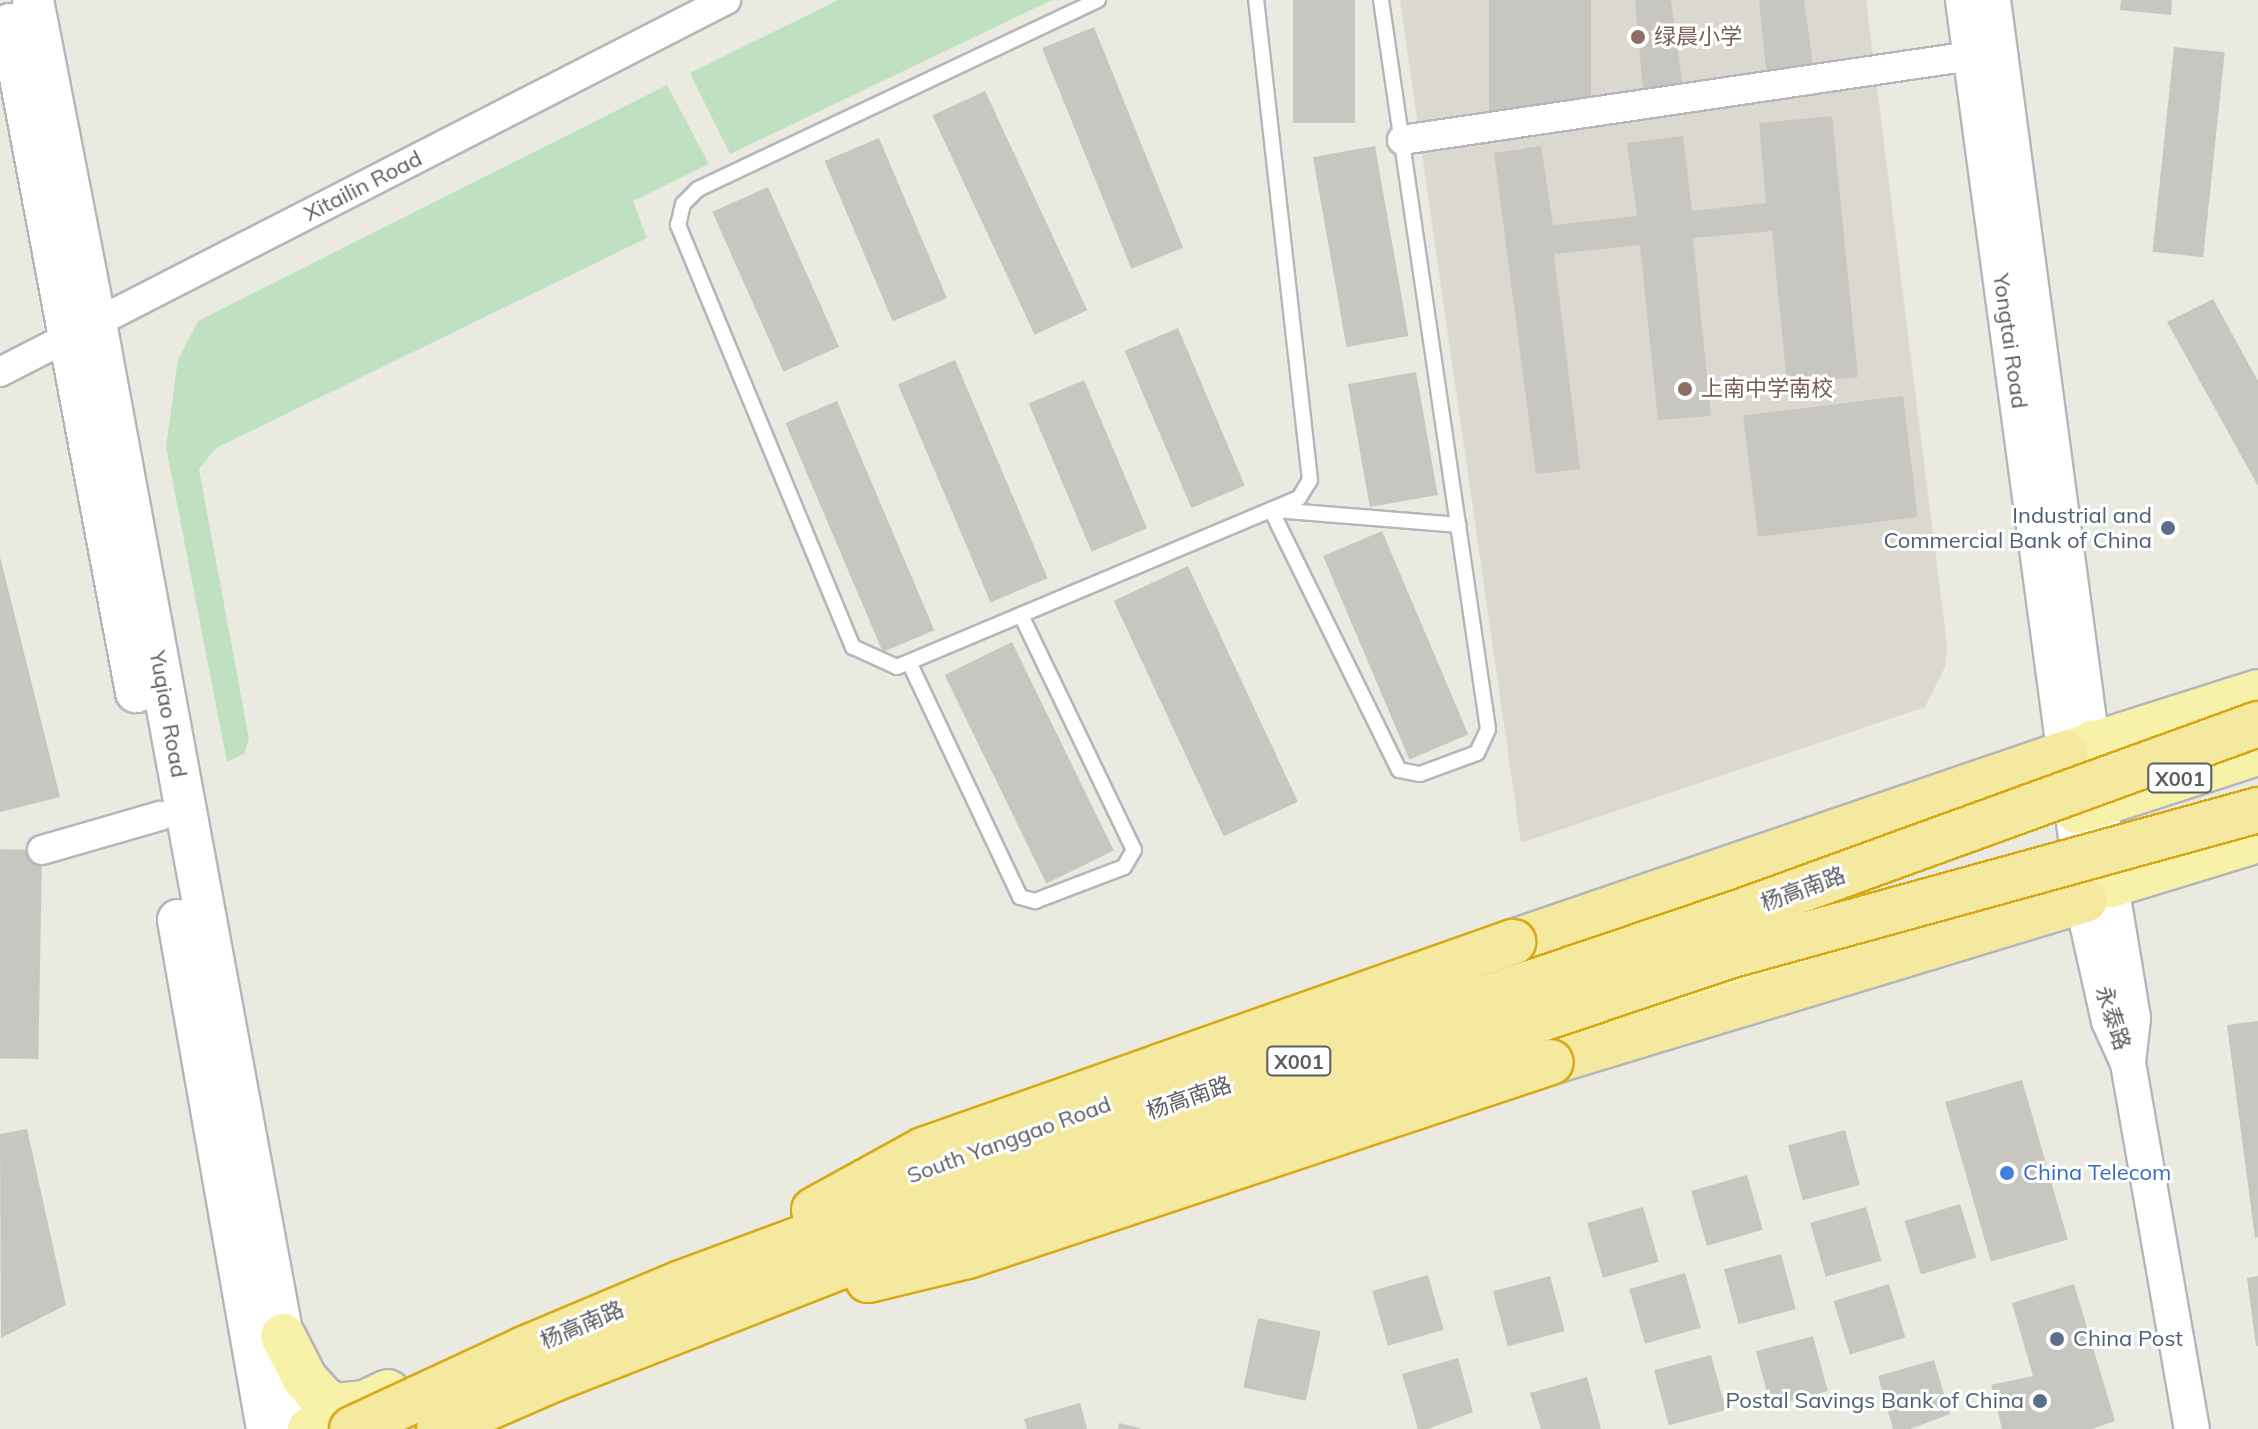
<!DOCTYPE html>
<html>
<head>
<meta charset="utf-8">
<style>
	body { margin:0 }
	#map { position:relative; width:2258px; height:1429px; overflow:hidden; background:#ebeae1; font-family:Mulish,"Noto Sans SC",sans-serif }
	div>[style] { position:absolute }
	.education>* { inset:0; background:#dbd9cf }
	.green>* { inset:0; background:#bfe1c2 }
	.building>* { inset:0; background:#c8c6c0; transform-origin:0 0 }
	.roads { filter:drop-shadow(2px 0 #b4b6ba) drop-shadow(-2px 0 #b4b6ba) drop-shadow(0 2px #b4b6ba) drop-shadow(0 -2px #b4b6ba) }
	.service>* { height:14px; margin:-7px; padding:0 7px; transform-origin:7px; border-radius:7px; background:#fff }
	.minor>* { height:28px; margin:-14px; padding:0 14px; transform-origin:14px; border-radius:14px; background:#fff }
	.tertiary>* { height:34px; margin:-17px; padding:0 17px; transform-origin:17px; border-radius:17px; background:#fff }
	.secondary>* { height:40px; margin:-20px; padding:0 20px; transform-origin:20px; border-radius:20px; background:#fff }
	.primary>* { height:44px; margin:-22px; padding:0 22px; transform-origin:22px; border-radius:22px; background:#f7f1aa }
	.trunk>* { height:44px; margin:-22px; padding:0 22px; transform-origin:22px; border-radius:22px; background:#f4e99e }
	.bridges { filter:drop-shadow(2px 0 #d7aa15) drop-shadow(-2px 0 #d7aa15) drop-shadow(0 2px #d7aa15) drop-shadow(0 -2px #d7aa15) }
	.trunk-bridge>* { height:44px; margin:-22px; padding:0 22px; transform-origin:22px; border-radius:22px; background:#f4e99e }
	.dots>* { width:22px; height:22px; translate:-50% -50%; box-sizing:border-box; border:4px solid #fff; border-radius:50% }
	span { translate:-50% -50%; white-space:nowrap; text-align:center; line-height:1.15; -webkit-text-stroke:6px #fff; paint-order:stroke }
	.shield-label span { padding:2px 6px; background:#fff; border:2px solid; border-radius:6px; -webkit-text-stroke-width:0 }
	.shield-label { font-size:20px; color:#5a5c60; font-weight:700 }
	.education-label { font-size:22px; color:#785e54 }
	.left { translate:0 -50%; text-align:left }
	.street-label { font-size:22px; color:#5a5c60 }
	.service-label { font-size:22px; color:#4e5e75 }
	.right { translate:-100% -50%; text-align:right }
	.shop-label { font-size:22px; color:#366cbe }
</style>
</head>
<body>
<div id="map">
	<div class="education">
		<i style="clip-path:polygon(1400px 0,1866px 0,1947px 645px,1945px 667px,1925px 707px,1521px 843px)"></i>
	</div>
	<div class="green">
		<i style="clip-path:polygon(838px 0,1052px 0,730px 154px,690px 73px)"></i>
		<i style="clip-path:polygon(667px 85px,709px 164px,633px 201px,647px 238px,216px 448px,199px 469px,249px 739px,244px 754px,227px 762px,166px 447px,178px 360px,198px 321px)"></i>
	</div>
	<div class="building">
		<i style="left:1293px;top:0;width:62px;height:123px"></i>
		<i style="left:1489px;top:0;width:102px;height:111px"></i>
		<i style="clip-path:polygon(1635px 0,1671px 0,1683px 88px,1643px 91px)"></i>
		<i style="clip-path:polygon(1759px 0,1804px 0,1814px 71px,1767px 79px)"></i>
		<i style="clip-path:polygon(2121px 0,2172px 0,2171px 15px,2120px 10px)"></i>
		<i style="left:1094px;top:27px;width:238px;height:56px;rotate:68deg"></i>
		<i style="left:2174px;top:47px;width:51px;height:206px;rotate:6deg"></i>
		<i style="left:985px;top:91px;width:242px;height:58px;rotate:65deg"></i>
		<i style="clip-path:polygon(1832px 116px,1858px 377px,1787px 384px,1772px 231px,1693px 238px,1711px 416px,1658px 420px,1640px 245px,1554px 254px,1580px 469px,1536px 474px,1494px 153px,1541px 146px,1553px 225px,1637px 216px,1627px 143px,1683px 136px,1692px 211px,1766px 203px,1759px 123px)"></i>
		<i style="left:879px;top:138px;width:174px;height:59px;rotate:67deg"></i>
		<i style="left:1375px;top:146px;width:193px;height:63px;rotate:80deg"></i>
		<i style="left:768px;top:187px;width:175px;height:61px;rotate:66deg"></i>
		<i style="clip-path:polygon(2213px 299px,2258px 381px,2258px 486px,2167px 322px)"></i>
		<i style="left:1178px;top:328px;width:171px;height:58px;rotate:67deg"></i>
		<i style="left:955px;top:360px;width:237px;height:62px;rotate:67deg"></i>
		<i style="left:1416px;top:372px;width:125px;height:69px;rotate:80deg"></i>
		<i style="left:1084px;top:380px;width:161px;height:60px;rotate:67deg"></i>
		<i style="left:1903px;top:396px;width:122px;height:161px;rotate:83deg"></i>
		<i style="left:837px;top:401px;width:249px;height:56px;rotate:67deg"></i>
		<i style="left:1382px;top:531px;width:221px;height:64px;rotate:67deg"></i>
		<i style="clip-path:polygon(0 557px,60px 797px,0 812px)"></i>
		<i style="left:1188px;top:566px;width:260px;height:82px;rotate:65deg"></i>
		<i style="left:1012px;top:642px;width:232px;height:75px;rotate:64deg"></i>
		<i style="left:42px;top:850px;width:209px;height:43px;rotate:91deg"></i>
		<i style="clip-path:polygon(2258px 1021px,2258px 1237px,2255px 1238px,2227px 1025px)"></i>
		<i style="left:2022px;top:1080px;width:166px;height:80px;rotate:74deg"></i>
		<i style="clip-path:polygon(27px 1129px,66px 1305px,1px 1338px,0 1134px)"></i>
		<i style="left:1845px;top:1130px;width:57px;height:59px;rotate:75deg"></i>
		<i style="left:1747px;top:1175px;width:57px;height:58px;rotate:74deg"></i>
		<i style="left:1960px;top:1204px;width:56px;height:58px;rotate:73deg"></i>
		<i style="left:1643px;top:1207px;width:57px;height:58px;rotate:74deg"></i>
		<i style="left:1866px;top:1207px;width:56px;height:58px;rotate:74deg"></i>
		<i style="left:1781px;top:1254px;width:57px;height:59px;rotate:75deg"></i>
		<i style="left:1685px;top:1273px;width:57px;height:58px;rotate:74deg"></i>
		<i style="left:1428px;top:1275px;width:57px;height:58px;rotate:74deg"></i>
		<i style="left:1550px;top:1276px;width:57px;height:59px;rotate:75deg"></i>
		<i style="clip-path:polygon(2258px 1276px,2258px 1346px,2256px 1346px,2247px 1278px)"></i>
		<i style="left:1889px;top:1284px;width:56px;height:58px;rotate:73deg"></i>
		<i style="clip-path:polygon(2074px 1284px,2115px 1421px,2092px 1429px,2002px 1429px,1991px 1385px,2033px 1376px,2012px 1303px)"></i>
		<i style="left:1258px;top:1318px;width:64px;height:71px;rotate:12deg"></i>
		<i style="left:1813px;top:1336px;width:57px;height:59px;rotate:75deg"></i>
		<i style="left:1711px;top:1355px;width:57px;height:59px;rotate:75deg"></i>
		<i style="clip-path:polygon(1458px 1358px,1473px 1412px,1428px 1429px,1418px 1429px,1402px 1374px)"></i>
		<i style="clip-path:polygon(1934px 1360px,1950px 1414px,1910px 1429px,1893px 1429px,1878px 1376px)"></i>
		<i style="clip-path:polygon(1587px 1377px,1601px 1429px,1541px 1429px,1530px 1393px)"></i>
		<i style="clip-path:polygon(1080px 1403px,1087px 1429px,1027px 1429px,1024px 1419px)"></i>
		<i style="clip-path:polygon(1119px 1423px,1140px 1428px,1140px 1429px,1118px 1429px)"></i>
	</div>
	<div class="roads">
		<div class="service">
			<i style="left:1098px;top:0;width:442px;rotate:154.7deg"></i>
			<i style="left:698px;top:189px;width:21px;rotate:135deg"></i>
			<i style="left:683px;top:204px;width:22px;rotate:103deg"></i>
			<i style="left:678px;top:225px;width:457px;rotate:67.5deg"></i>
			<i style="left:853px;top:647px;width:48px;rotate:24.4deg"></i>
			<i style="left:897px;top:667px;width:436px;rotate:-22.8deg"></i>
			<i style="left:1299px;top:498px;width:21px;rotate:-59deg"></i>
			<i style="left:1310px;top:480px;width:483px;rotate:-96.4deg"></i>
			<i style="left:1271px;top:510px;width:290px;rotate:63.8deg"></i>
			<i style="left:1399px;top:770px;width:21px;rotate:11deg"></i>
			<i style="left:1420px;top:774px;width:61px;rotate:-20.2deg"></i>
			<i style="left:1477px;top:753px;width:26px;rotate:-65deg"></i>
			<i style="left:1488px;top:729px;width:737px;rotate:-98.35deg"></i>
			<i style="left:1276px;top:510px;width:183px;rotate:4.7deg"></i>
			<i style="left:909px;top:662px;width:260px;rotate:64.7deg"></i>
			<i style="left:1020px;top:897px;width:16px;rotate:15deg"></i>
			<i style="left:1035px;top:901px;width:95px;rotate:-20.9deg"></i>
			<i style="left:1124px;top:867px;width:20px;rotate:-60deg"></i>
			<i style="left:1134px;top:850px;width:261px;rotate:-115.7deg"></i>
		</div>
		<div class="minor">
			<i style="left:1402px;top:140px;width:595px;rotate:-8.4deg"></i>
			<i style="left:0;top:372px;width:816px;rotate:-27.13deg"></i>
			<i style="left:42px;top:850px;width:123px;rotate:-16.1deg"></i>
		</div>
		<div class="tertiary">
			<i style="left:1963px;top:0;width:935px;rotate:82.32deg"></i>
			<i style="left:2088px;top:927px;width:96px;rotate:77.4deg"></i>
			<i style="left:2109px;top:1021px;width:46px;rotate:65.7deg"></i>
			<i style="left:2128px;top:1063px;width:372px;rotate:80.1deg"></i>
			<i style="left:1993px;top:0;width:893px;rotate:82.41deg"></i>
			<i style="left:2111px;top:885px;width:135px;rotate:80.6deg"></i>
			<i style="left:2133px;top:1018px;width:44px;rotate:96.5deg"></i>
		</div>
		<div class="secondary">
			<i style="left:33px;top:0;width:329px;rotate:79deg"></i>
			<i style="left:96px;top:323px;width:1125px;rotate:79.55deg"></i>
			<i style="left:10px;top:24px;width:680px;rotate:79.32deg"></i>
			<i style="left:178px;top:920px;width:517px;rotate:80.08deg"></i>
		</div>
		<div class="primary">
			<i style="left:2066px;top:753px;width:201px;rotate:-17.6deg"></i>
			<i style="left:2038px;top:782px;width:32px;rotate:-20deg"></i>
			<i style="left:2068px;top:771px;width:38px;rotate:-49deg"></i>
			<i style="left:2077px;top:811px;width:190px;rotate:-17.8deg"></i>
			<i style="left:2034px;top:890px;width:49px;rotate:-16.6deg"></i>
			<i style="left:2081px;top:876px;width:31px;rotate:17deg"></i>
			<i style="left:2111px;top:885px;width:154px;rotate:-17deg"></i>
			<i style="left:1634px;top:1016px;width:323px;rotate:-17.7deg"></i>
			<i style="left:283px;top:1336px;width:48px;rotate:62.9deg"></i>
			<i style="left:305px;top:1379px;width:27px;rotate:48deg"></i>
			<i style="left:323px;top:1399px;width:15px;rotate:28deg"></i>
			<i style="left:336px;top:1406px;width:29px;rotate:-6deg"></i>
			<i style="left:310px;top:1429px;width:86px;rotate:-25.4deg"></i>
		</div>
		<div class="trunk">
			<i style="left:1513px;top:942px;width:584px;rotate:-18.87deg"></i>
			<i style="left:1551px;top:1062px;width:558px;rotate:-16.88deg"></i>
		</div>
	</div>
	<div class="bridges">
		<div class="trunk-bridge">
			<i style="left:814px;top:1210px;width:124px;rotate:-28.8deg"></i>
			<i style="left:923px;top:1150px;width:626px;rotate:-19.42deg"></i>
			<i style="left:868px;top:1280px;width:103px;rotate:-13.5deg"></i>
			<i style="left:968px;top:1256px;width:614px;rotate:-18.41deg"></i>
			<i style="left:352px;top:1429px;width:190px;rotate:-24.9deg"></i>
			<i style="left:524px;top:1349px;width:170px;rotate:-22.8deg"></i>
			<i style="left:681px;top:1283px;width:417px;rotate:-20.3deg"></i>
			<i style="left:1072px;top:1138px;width:708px;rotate:-18.69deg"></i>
			<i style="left:1743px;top:911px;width:548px;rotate:-19.96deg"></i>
			<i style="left:439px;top:1429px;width:125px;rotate:-23.5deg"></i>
			<i style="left:554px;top:1379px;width:386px;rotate:-21.4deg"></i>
			<i style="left:913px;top:1238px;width:306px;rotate:-20.1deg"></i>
			<i style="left:1200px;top:1133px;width:561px;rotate:-18.5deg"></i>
			<i style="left:1732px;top:955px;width:546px;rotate:-15.41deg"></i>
		</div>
	</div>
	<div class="dots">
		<i style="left:1638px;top:37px;background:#8d6e63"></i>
		<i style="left:1685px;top:389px;background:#8d6e63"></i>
		<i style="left:2168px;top:528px;background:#5c6f8a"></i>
		<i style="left:2007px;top:1173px;background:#3f7fe0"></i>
		<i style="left:2057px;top:1339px;background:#5c6f8a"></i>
		<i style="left:2040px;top:1401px;background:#5c6f8a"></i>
	</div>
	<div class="shield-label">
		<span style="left:2180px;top:778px">X001</span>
		<span style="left:1299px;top:1061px">X001</span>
	</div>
	<div class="education-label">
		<span class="left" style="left:1654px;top:37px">绿晨小学</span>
		<span class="left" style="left:1701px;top:389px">上南中学南校</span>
	</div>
	<div class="street-label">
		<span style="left:363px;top:186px;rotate:-27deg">Xitailin Road</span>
		<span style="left:2010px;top:341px;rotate:82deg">Yongtai Road</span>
		<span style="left:168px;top:714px;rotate:80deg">Yuqiao Road</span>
		<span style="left:1803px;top:889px;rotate:-20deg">杨高南路</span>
		<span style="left:2113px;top:1018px;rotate:72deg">永泰路</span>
		<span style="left:1189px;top:1098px;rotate:-19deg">杨高南路</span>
		<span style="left:1009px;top:1140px;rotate:-20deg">South Yanggao Road</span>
		<span style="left:582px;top:1325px;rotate:-23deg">杨高南路</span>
	</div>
	<div class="service-label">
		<span class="right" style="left:2152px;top:528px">Industrial and<br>Commercial Bank of China</span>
		<span class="left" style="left:2073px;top:1339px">China Post</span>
		<span class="right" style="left:2024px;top:1401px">Postal Savings Bank of China</span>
	</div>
	<div class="shop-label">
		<span class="left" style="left:2023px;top:1173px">China Telecom</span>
	</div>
</div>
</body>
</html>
